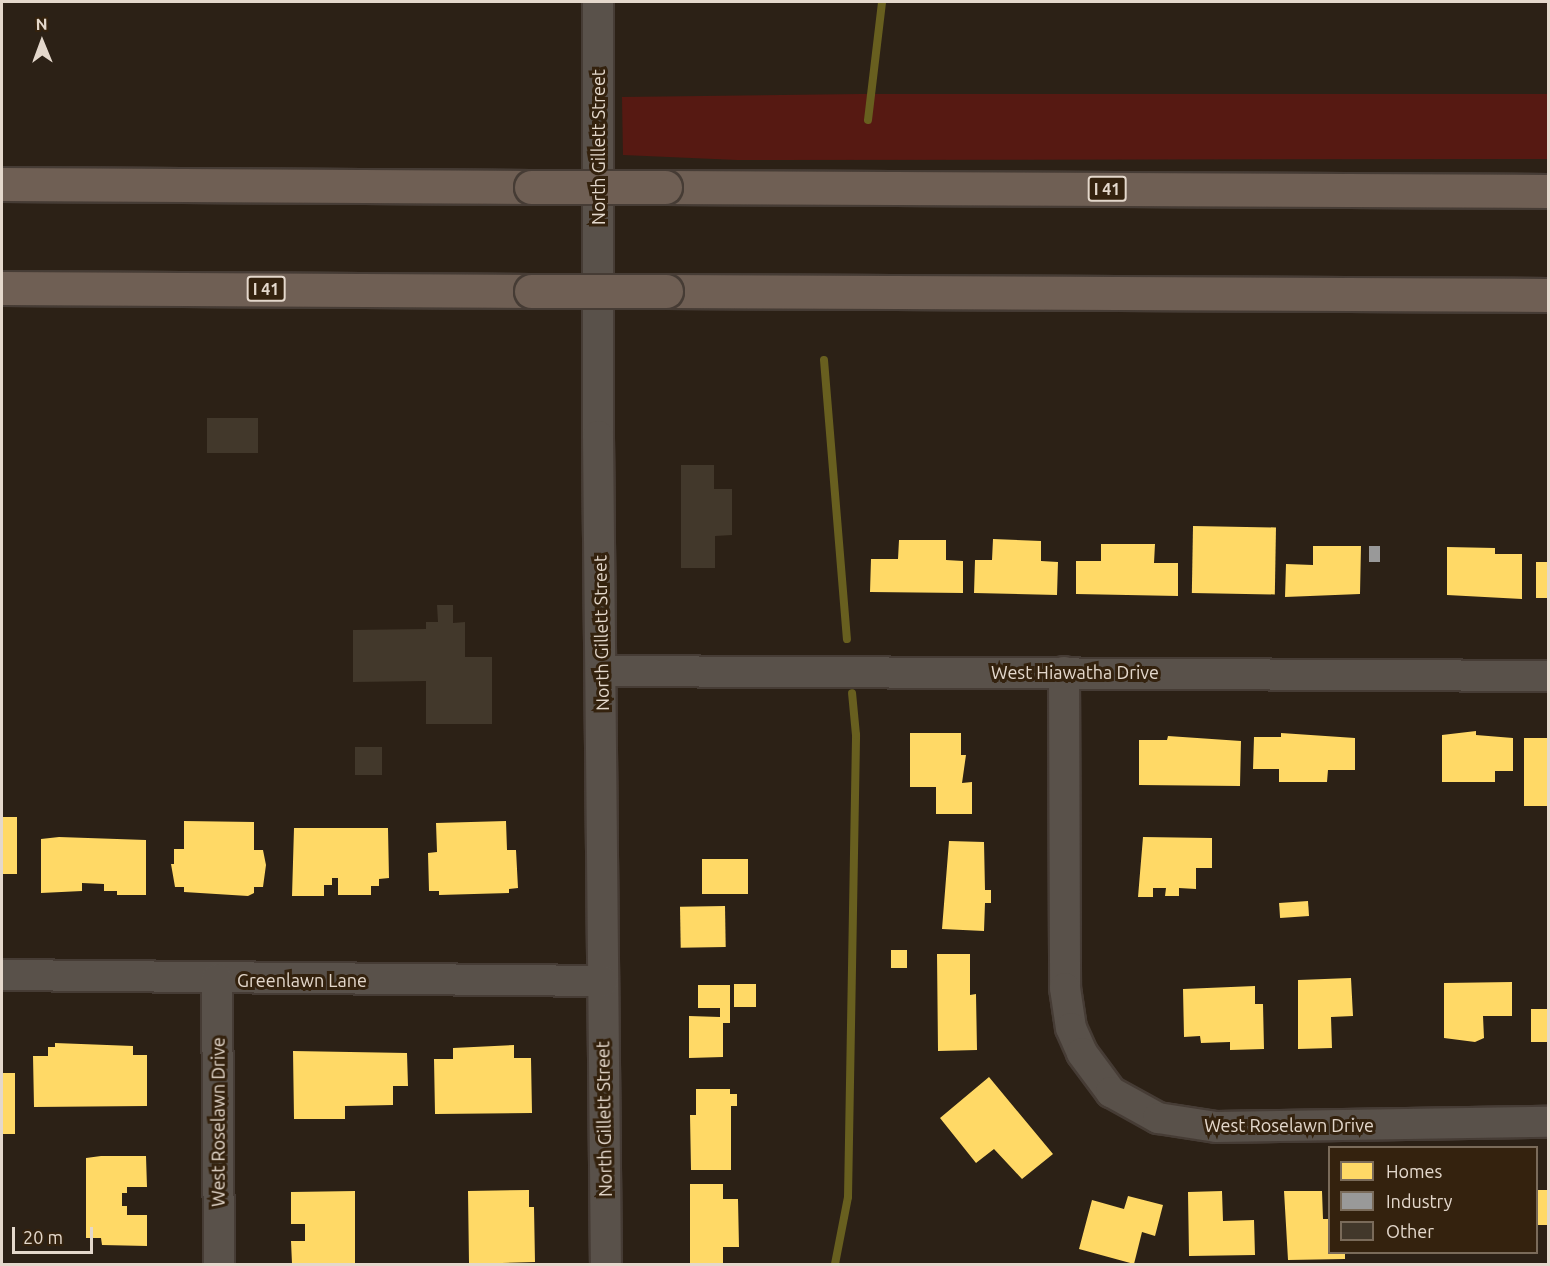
<!DOCTYPE html>
<html>
<head>
<meta charset="utf-8">
<style>
	body { margin:0 }
	#map { position:relative; width:1550px; height:1266px; overflow:hidden; background:#2c2116; font-family:Ubuntu,sans-serif }
	div>[style] { position:absolute }
	.green>* { inset:0; background:#561912 }
	.homes>* { inset:0; background:#ffd966; transform-origin:0 0 }
	.industry>* { inset:0; background:#999; transform-origin:0 0 }
	.stream>* { height:8px; margin:-4px; padding:0 4px; transform-origin:4px; border-radius:4px; background:#685f1f }
	.building>* { inset:0; background:#42382b; transform-origin:0 0 }
	.roads { filter:drop-shadow(2px 0 #463c35) drop-shadow(-2px 0 #463c35) drop-shadow(0 2px #463c35) drop-shadow(0 -2px #463c35) }
	.minor>* { height:30px; margin:-15px; padding:0 15px; transform-origin:15px; border-radius:15px; background:#59514a }
	.highway>* { height:33px; margin:-16.5px; padding:0 16.5px; transform-origin:16.5px; border-radius:16.5px; background:#6f5f54 }
	.bridges { filter:drop-shadow(2px 0 #463c35) drop-shadow(-2px 0 #463c35) drop-shadow(0 2px #463c35) drop-shadow(0 -2px #463c35) }
	.highway-bridge>* { height:33px; margin:-16.5px; padding:0 16.5px; transform-origin:16.5px; border-radius:16.5px; background:#6f5f54 }
	span { translate:-50% -50%; white-space:nowrap; text-align:center; line-height:1.15; -webkit-text-stroke:6px #34220e; paint-order:stroke }
	.shield-label span { padding:2px 4px; background:#34220e; border:2px solid; border-radius:4px; -webkit-text-stroke-width:0 }
	.shield-label { font-size:16px; color:#e4d8cc; font-weight:700 }
	.street-label { font-size:18px; color:#e4d8cc }
	.frame { position:absolute; inset:0; border:3px solid #e4d8cc; pointer-events:none }
	.legend { position:absolute; left:1328px; top:1146px; width:210px; height:108px; box-sizing:border-box; background:#34220e; border:2px solid #7a6b5a; margin:0; padding:8px 10px; list-style:none; font-size:18px; color:#e4d8cc }
	.legend li { display:flex; align-items:center; gap:12px; height:30px }
	.legend b { width:30px; border:2px solid #7a6b5a }
	.north { position:absolute; left:12px; top:12px; width:60px; height:60px; -webkit-text-stroke:4px #34220e; paint-order:stroke; rotate:359deg; font-size:16px; font-weight:700; line-height:24px; text-align:center; color:#e4d8cc }
	.north::after { content:''; display:block; margin:auto; width:21px; height:27px; background:#e4d8cc; clip-path:polygon(50% 0,100% 100%,50% 72%,0 100%) }
	.scale { position:absolute; left:12px; top:1227px; width:81px; height:27px; box-sizing:border-box; border:3px solid #e4d8cc; border-top:0; padding-left:8px; font-size:18px; line-height:21px; white-space:nowrap; color:#e4d8cc; -webkit-text-stroke:4px #34220e; paint-order:stroke }
</style>
</head>
<body>
<div id="map">
	<div class="green">
		<i style="clip-path:polygon(859px 94px,1548px 94px,1548px 159px,737px 160px,623px 155px,622px 97px)"></i>
	</div>
	<div class="homes">
		<i style="left:1193px;top:526px;width:83px;height:67px;rotate:1deg"></i>
		<i style="clip-path:polygon(993px 539px,1041px 541px,1041px 561px,1058px 562px,1057px 595px,974px 593px,975px 560px,992px 560px)"></i>
		<i style="clip-path:polygon(899px 540px,946px 540px,946px 560px,963px 561px,963px 593px,870px 592px,871px 559px,898px 559px)"></i>
		<i style="clip-path:polygon(1101px 544px,1155px 544px,1154px 563px,1178px 563px,1178px 596px,1076px 594px,1076px 561px,1101px 561px)"></i>
		<i style="clip-path:polygon(1313px 546px,1361px 546px,1360px 594px,1285px 597px,1286px 564px,1313px 565px)"></i>
		<i style="clip-path:polygon(1447px 547px,1495px 548px,1495px 554px,1522px 554px,1522px 599px,1447px 595px)"></i>
		<i style="left:1536px;top:562px;width:12px;height:36px"></i>
		<i style="clip-path:polygon(1476px 731px,1476px 735px,1513px 738px,1513px 771px,1495px 771px,1495px 782px,1442px 782px,1442px 735px)"></i>
		<i style="clip-path:polygon(910px 733px,961px 733px,961px 755px,966px 755px,962px 783px,972px 782px,972px 814px,936px 814px,936px 787px,910px 787px)"></i>
		<i style="clip-path:polygon(1281px 733px,1355px 738px,1355px 770px,1328px 770px,1327px 782px,1279px 782px,1279px 769px,1253px 769px,1254px 737px,1281px 737px)"></i>
		<i style="clip-path:polygon(1168px 736px,1241px 741px,1240px 786px,1139px 785px,1139px 740px,1167px 740px)"></i>
		<i style="left:1524px;top:738px;width:24px;height:68px"></i>
		<i style="left:2px;top:817px;width:15px;height:57px"></i>
		<i style="clip-path:polygon(184px 821px,254px 822px,254px 850px,263px 850px,266px 865px,263px 887px,254px 887px,254px 893px,248px 896px,184px 892px,184px 887px,175px 887px,171px 864px,174px 864px,174px 849px,184px 849px)"></i>
		<i style="clip-path:polygon(506px 821px,507px 850px,516px 850px,518px 888px,509px 889px,509px 893px,439px 895px,439px 891px,429px 891px,428px 853px,437px 852px,436px 823px)"></i>
		<i style="clip-path:polygon(294px 828px,388px 828px,389px 878px,379px 879px,379px 886px,371px 886px,371px 895px,338px 895px,338px 878px,332px 878px,332px 885px,324px 885px,324px 896px,292px 896px)"></i>
		<i style="clip-path:polygon(59px 837px,146px 840px,146px 895px,117px 895px,117px 891px,104px 891px,104px 884px,82px 883px,82px 891px,41px 893px,41px 839px)"></i>
		<i style="clip-path:polygon(1143px 837px,1212px 838px,1212px 868px,1196px 868px,1196px 889px,1179px 888px,1179px 896px,1165px 896px,1166px 888px,1153px 888px,1153px 897px,1138px 897px)"></i>
		<i style="clip-path:polygon(949px 841px,984px 842px,985px 890px,991px 890px,991px 903px,985px 903px,984px 931px,942px 929px)"></i>
		<i style="left:748px;top:859px;width:35px;height:46px;rotate:90deg"></i>
		<i style="left:1308px;top:901px;width:15px;height:29px;rotate:86deg"></i>
		<i style="left:725px;top:906px;width:41px;height:45px;rotate:89deg"></i>
		<i style="left:891px;top:950px;width:16px;height:18px"></i>
		<i style="clip-path:polygon(937px 954px,970px 954px,970px 995px,976px 994px,977px 1050px,938px 1051px)"></i>
		<i style="clip-path:polygon(1351px 978px,1353px 1016px,1331px 1017px,1332px 1048px,1298px 1049px,1298px 980px)"></i>
		<i style="clip-path:polygon(1512px 982px,1512px 1016px,1483px 1016px,1484px 1038px,1475px 1042px,1444px 1038px,1444px 983px)"></i>
		<i style="left:734px;top:984px;width:22px;height:23px"></i>
		<i style="clip-path:polygon(698px 985px,730px 985px,730px 1023px,723px 1023px,723px 1057px,689px 1058px,689px 1016px,720px 1017px,720px 1008px,698px 1008px)"></i>
		<i style="clip-path:polygon(1255px 986px,1255px 1004px,1263px 1004px,1264px 1049px,1230px 1050px,1230px 1042px,1201px 1043px,1200px 1036px,1184px 1037px,1183px 989px)"></i>
		<i style="left:1531px;top:1009px;width:17px;height:33px"></i>
		<i style="clip-path:polygon(55px 1043px,133px 1046px,133px 1055px,147px 1055px,147px 1106px,34px 1107px,33px 1056px,48px 1056px,48px 1047px,55px 1047px)"></i>
		<i style="clip-path:polygon(514px 1045px,514px 1058px,531px 1058px,532px 1113px,435px 1114px,434px 1059px,453px 1059px,453px 1048px)"></i>
		<i style="clip-path:polygon(293px 1051px,407px 1053px,408px 1086px,393px 1086px,393px 1105px,345px 1106px,345px 1119px,294px 1119px)"></i>
		<i style="left:2px;top:1073px;width:13px;height:61px"></i>
		<i style="clip-path:polygon(989px 1077px,1053px 1154px,1022px 1179px,994px 1149px,976px 1163px,940px 1118px)"></i>
		<i style="clip-path:polygon(696px 1089px,730px 1089px,730px 1094px,737px 1094px,737px 1106px,731px 1106px,731px 1170px,691px 1170px,690px 1115px,696px 1115px)"></i>
		<i style="clip-path:polygon(101px 1156px,146px 1156px,147px 1187px,127px 1187px,127px 1193px,122px 1193px,122px 1206px,127px 1206px,127px 1215px,147px 1215px,147px 1246px,102px 1245px,101px 1238px,86px 1238px,86px 1158px)"></i>
		<i style="clip-path:polygon(690px 1184px,723px 1184px,723px 1199px,738px 1199px,739px 1247px,723px 1247px,723px 1264px,690px 1264px)"></i>
		<i style="clip-path:polygon(529px 1190px,529px 1207px,534px 1207px,535px 1262px,469px 1264px,468px 1191px)"></i>
		<i style="left:1536px;top:1190px;width:12px;height:35px"></i>
		<i style="clip-path:polygon(355px 1191px,355px 1264px,292px 1264px,291px 1241px,305px 1241px,305px 1224px,291px 1224px,291px 1192px)"></i>
		<i style="clip-path:polygon(1222px 1191px,1223px 1221px,1254px 1220px,1255px 1255px,1189px 1256px,1188px 1192px)"></i>
		<i style="clip-path:polygon(1284px 1191px,1322px 1191px,1323px 1219px,1330px 1219px,1330px 1252px,1345px 1252px,1345px 1259px,1288px 1260px)"></i>
		<i style="clip-path:polygon(1128px 1196px,1163px 1205px,1155px 1236px,1142px 1232px,1134px 1264px,1079px 1249px,1092px 1200px,1124px 1209px)"></i>
	</div>
	<div class="industry">
		<i style="left:1369px;top:546px;width:11px;height:16px"></i>
	</div>
	<div class="stream">
		<i style="left:868px;top:120px;width:119px;rotate:-83.2deg"></i>
		<i style="left:824px;top:360px;width:280px;rotate:85.3deg"></i>
		<i style="left:835px;top:1264px;width:68px;rotate:-79deg"></i>
		<i style="left:848px;top:1197px;width:462px;rotate:-89deg"></i>
		<i style="left:856px;top:735px;width:42px;rotate:-95.4deg"></i>
	</div>
	<div class="building">
		<i style="left:207px;top:418px;width:51px;height:35px"></i>
		<i style="clip-path:polygon(681px 465px,714px 465px,714px 489px,732px 489px,732px 535px,715px 536px,715px 568px,681px 568px)"></i>
		<i style="clip-path:polygon(437px 605px,453px 605px,453px 623px,465px 622px,465px 657px,492px 657px,492px 724px,426px 724px,426px 681px,353px 682px,353px 630px,426px 629px,426px 622px,438px 622px)"></i>
		<i style="left:355px;top:747px;width:27px;height:28px"></i>
	</div>
	<div class="roads">
		<div class="minor">
			<i style="left:598px;top:2px;width:434px;rotate:90deg"></i>
			<i style="left:598px;top:436px;width:828px;rotate:89.45deg"></i>
			<i style="left:601px;top:671px;width:947px;rotate:0.3deg"></i>
			<i style="left:1064px;top:672px;width:316px;rotate:89.8deg"></i>
			<i style="left:1065px;top:988px;width:40px;rotate:81.5deg"></i>
			<i style="left:1071px;top:1028px;width:27px;rotate:66deg"></i>
			<i style="left:1082px;top:1053px;width:49px;rotate:53.4deg"></i>
			<i style="left:1111px;top:1092px;width:54px;rotate:29deg"></i>
			<i style="left:1158px;top:1118px;width:59px;rotate:8.8deg"></i>
			<i style="left:1216px;top:1127px;width:332px;rotate:-0.9deg"></i>
			<i style="left:2px;top:975px;width:601px;rotate:0.57deg"></i>
			<i style="left:217px;top:979px;width:285px;rotate:89.6deg"></i>
		</div>
		<div class="highway">
			<i style="left:2px;top:184px;width:529px;rotate:0.32deg"></i>
			<i style="left:665px;top:187px;width:883px;rotate:0.26deg"></i>
			<i style="left:2px;top:288px;width:529px;rotate:0.32deg"></i>
			<i style="left:666px;top:291px;width:882px;rotate:0.26deg"></i>
		</div>
	</div>
	<div class="bridges">
		<div class="highway-bridge">
			<i style="left:531px;top:187px;width:134px"></i>
			<i style="left:531px;top:291px;width:135px"></i>
		</div>
	</div>
	<div class="shield-label">
		<span style="left:1107px;top:189px">I 41</span>
		<span style="left:266px;top:289px">I 41</span>
	</div>
	<div class="street-label">
		<span style="left:598px;top:147px;rotate:-90deg">North Gillett Street</span>
		<span style="left:601px;top:633px;rotate:-91deg">North Gillett Street</span>
		<span style="left:1075px;top:672px">West Hiawatha Drive</span>
		<span style="left:302px;top:980px">Greenlawn Lane</span>
		<span style="left:604px;top:1119px;rotate:-91deg">North Gillett Street</span>
		<span style="left:218px;top:1122px;rotate:-90deg">West Roselawn Drive</span>
		<span style="left:1289px;top:1125px">West Roselawn Drive</span>
	</div>
	<div class="frame"></div>
	<ul class="legend">
	<li><b style="height:16px;background:#ffd966"></b>Homes</li>
	<li><b style="height:16px;background:#999"></b>Industry</li>
	<li><b style="height:16px;background:#42382b"></b>Other</li>
	</ul>
	<div class="north">N</div>
	<div class="scale">20 m</div>
</div>
</body>
</html>
